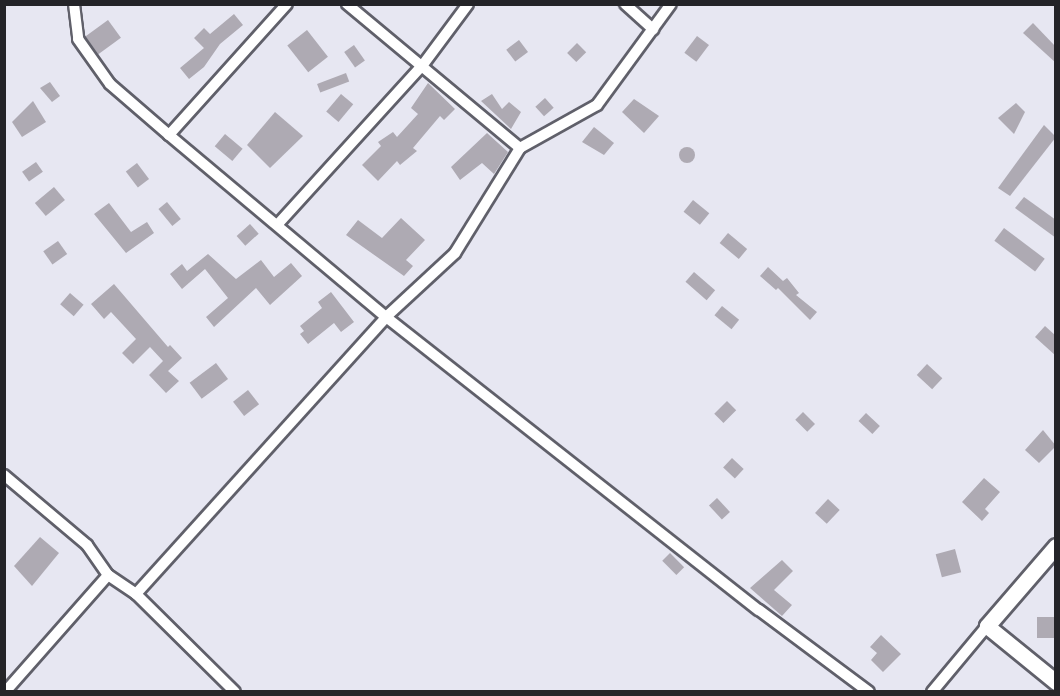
<!DOCTYPE html>
<html>
<head>
<meta charset="utf-8">
<style>
	body { margin:0 }
	#map { position:relative; width:1060px; height:696px; overflow:hidden; background:#e7e7f2; font-family:"Public Sans",sans-serif }
	div>[style] { position:absolute }
	.building>* { inset:0; background:#aeaab3; transform-origin:0 0 }
	.round { border-radius:50% }
	.roads { filter:drop-shadow(2px 0 #60606a) drop-shadow(-2px 0 #60606a) drop-shadow(0 2px #60606a) drop-shadow(0 -2px #60606a) }
	.minor>* { height:10px; margin:-5px; padding:0 5px; transform-origin:5px; border-radius:5px; background:#fff }
	.secondary>* { height:15px; margin:-7.5px; padding:0 7.5px; transform-origin:7.5px; border-radius:7.5px; background:#fff }
	span { translate:-50% -50%; white-space:nowrap; text-align:center; line-height:1.15; -webkit-text-stroke:6px #f4f5fd; paint-order:stroke }
	.frame { position:absolute; inset:0; border:6px solid #242428; pointer-events:none }
</style>
</head>
<body>
<div id="map">
	<div class="building">
		<i style="clip-path:polygon(234px 14px,243px 25px,220px 44px,204px 67px,189px 79px,180px 68px,204px 48px,194px 38px,204px 28px,210px 34px)"></i>
		<i style="left:108px;top:20px;width:22px;height:28px;rotate:54deg"></i>
		<i style="clip-path:polygon(1033px 23px,1056px 47px,1056px 63px,1023px 33px)"></i>
		<i style="left:307px;top:30px;width:34px;height:25px;rotate:52deg"></i>
		<i style="left:697px;top:36px;width:15px;height:21px;rotate:37deg"></i>
		<i style="left:519px;top:40px;width:15px;height:16px;rotate:53deg"></i>
		<i style="left:577px;top:43px;width:13px;height:14px;rotate:45deg"></i>
		<i style="left:354px;top:45px;width:19px;height:12px;rotate:55deg"></i>
		<i style="left:346px;top:73px;width:9px;height:31px;rotate:69deg"></i>
		<i style="clip-path:polygon(50px 82px,60px 96px,52px 102px,40px 88px)"></i>
		<i style="clip-path:polygon(428px 83px,455px 109px,444px 120px,440px 116px,413px 148px,417px 151px,400px 165px,397px 161px,378px 181px,362px 165px,381px 146px,378px 142px,393px 132px,397px 137px,418px 114px,411px 108px)"></i>
		<i style="left:341px;top:94px;width:16px;height:23px;rotate:40deg"></i>
		<i style="clip-path:polygon(492px 94px,502px 109px,509px 102px,521px 112px,511px 129px,481px 101px)"></i>
		<i style="left:545px;top:98px;width:13px;height:13px;rotate:48deg"></i>
		<i style="clip-path:polygon(634px 99px,659px 116px,644px 133px,622px 112px)"></i>
		<i style="clip-path:polygon(33px 101px,46px 122px,22px 137px,12px 122px)"></i>
		<i style="clip-path:polygon(1016px 103px,1025px 112px,1014px 134px,998px 118px)"></i>
		<i style="clip-path:polygon(275px 112px,303px 136px,270px 168px,247px 145px)"></i>
		<i style="clip-path:polygon(1044px 125px,1056px 137px,1010px 196px,998px 188px)"></i>
		<i style="clip-path:polygon(594px 127px,614px 143px,604px 155px,582px 142px)"></i>
		<i style="clip-path:polygon(487px 133px,508px 152px,494px 174px,482px 163px,460px 180px,451px 167px)"></i>
		<i style="left:225px;top:134px;width:23px;height:16px;rotate:40deg"></i>
		<i class="round" style="left:679px;top:147px;width:16px;height:16px"></i>
		<i style="left:36px;top:162px;width:12px;height:17px;rotate:55deg"></i>
		<i style="left:137px;top:163px;width:20px;height:14px;rotate:53deg"></i>
		<i style="left:54px;top:187px;width:17px;height:25px;rotate:50deg"></i>
		<i style="clip-path:polygon(1024px 197px,1056px 220px,1056px 238px,1015px 208px)"></i>
		<i style="left:693px;top:200px;width:21px;height:15px;rotate:39deg"></i>
		<i style="left:167px;top:202px;width:22px;height:11px;rotate:51deg"></i>
		<i style="clip-path:polygon(109px 203px,131px 232px,147px 222px,154px 233px,126px 253px,94px 214px)"></i>
		<i style="clip-path:polygon(401px 218px,425px 240px,406px 260px,413px 266px,404px 276px,346px 235px,358px 220px,382px 238px)"></i>
		<i style="left:250px;top:224px;width:13px;height:18px;rotate:48deg"></i>
		<i style="left:1004px;top:228px;width:51px;height:16px;rotate:37deg"></i>
		<i style="left:728px;top:233px;width:25px;height:13px;rotate:40deg"></i>
		<i style="left:58px;top:241px;width:16px;height:18px;rotate:55deg"></i>
		<i style="clip-path:polygon(208px 254px,236px 279px,261px 260px,274px 277px,291px 263px,302px 276px,270px 305px,256px 288px,214px 327px,206px 317px,228px 298px,205px 269px,182px 289px,170px 274px,182px 264px,187px 271px)"></i>
		<i style="clip-path:polygon(768px 267px,783px 281px,787px 278px,799px 293px,796px 295px,817px 312px,810px 320px,778px 288px,776px 290px,760px 276px)"></i>
		<i style="left:694px;top:272px;width:28px;height:13px;rotate:41deg"></i>
		<i style="clip-path:polygon(114px 284px,168px 347px,170px 345px,182px 358px,168px 371px,179px 381px,166px 393px,149px 375px,163px 361px,150px 347px,133px 364px,122px 353px,136px 339px,111px 312px,104px 319px,91px 304px)"></i>
		<i style="clip-path:polygon(331px 292px,354px 322px,341px 332px,334px 323px,308px 344px,300px 334px,304px 331px,300px 326px,322px 308px,318px 302px)"></i>
		<i style="left:70px;top:293px;width:18px;height:15px;rotate:41deg"></i>
		<i style="left:722px;top:306px;width:22px;height:12px;rotate:39deg"></i>
		<i style="clip-path:polygon(1045px 326px,1056px 336px,1056px 356px,1035px 337px)"></i>
		<i style="left:216px;top:363px;width:20px;height:33px;rotate:53deg"></i>
		<i style="left:927px;top:364px;width:21px;height:15px;rotate:43deg"></i>
		<i style="left:248px;top:390px;width:18px;height:19px;rotate:52deg"></i>
		<i style="left:727px;top:401px;width:13px;height:18px;rotate:45deg"></i>
		<i style="left:803px;top:412px;width:17px;height:11px;rotate:45deg"></i>
		<i style="left:866px;top:413px;width:19px;height:11px;rotate:43deg"></i>
		<i style="clip-path:polygon(1043px 430px,1056px 446px,1039px 463px,1025px 450px)"></i>
		<i style="left:732px;top:458px;width:16px;height:13px;rotate:43deg"></i>
		<i style="clip-path:polygon(984px 478px,1000px 492px,985px 509px,989px 513px,982px 521px,962px 502px)"></i>
		<i style="left:717px;top:498px;width:19px;height:11px;rotate:47deg"></i>
		<i style="left:828px;top:499px;width:16px;height:19px;rotate:43deg"></i>
		<i style="clip-path:polygon(40px 537px,59px 553px,32px 586px,14px 566px)"></i>
		<i style="left:955px;top:549px;width:24px;height:20px;rotate:75deg"></i>
		<i style="left:670px;top:553px;width:20px;height:11px;rotate:45deg"></i>
		<i style="clip-path:polygon(782px 560px,793px 571px,774px 590px,792px 605px,782px 616px,750px 588px)"></i>
		<i style="left:1056px;top:617px;width:21px;height:19px;rotate:90deg"></i>
		<i style="clip-path:polygon(881px 635px,901px 654px,883px 672px,871px 660px,877px 653px,870px 647px)"></i>
	</div>
	<div class="roads">
		<div class="minor">
			<i style="left:74px;top:4px;width:35px;rotate:83deg"></i>
			<i style="left:78px;top:39px;width:55px;rotate:54.6deg"></i>
			<i style="left:110px;top:84px;width:78px;rotate:40.8deg"></i>
			<i style="left:169px;top:135px;width:283px;rotate:40deg"></i>
			<i style="left:386px;top:317px;width:474px;rotate:38.2deg"></i>
			<i style="left:759px;top:610px;width:137px;rotate:36.7deg"></i>
			<i style="left:347px;top:4px;width:225px;rotate:39.8deg"></i>
			<i style="left:625px;top:4px;width:38px;rotate:42deg"></i>
			<i style="left:169px;top:135px;width:176px;rotate:-48deg"></i>
			<i style="left:278px;top:224px;width:214px;rotate:-47.7deg"></i>
			<i style="left:422px;top:66px;width:77px;rotate:-53.4deg"></i>
			<i style="left:4px;top:475px;width:109px;rotate:40.1deg"></i>
			<i style="left:87px;top:545px;width:37px;rotate:55deg"></i>
			<i style="left:108px;top:575px;width:34px;rotate:34deg"></i>
			<i style="left:136px;top:594px;width:139px;rotate:44.7deg"></i>
			<i style="left:136px;top:594px;width:373px;rotate:-47.9deg"></i>
			<i style="left:386px;top:317px;width:94px;rotate:-42.8deg"></i>
			<i style="left:455px;top:253px;width:123px;rotate:-58.2deg"></i>
			<i style="left:520px;top:148px;width:88px;rotate:-29.2deg"></i>
			<i style="left:597px;top:105px;width:125px;rotate:-53.8deg"></i>
			<i style="left:5px;top:692px;width:156px;rotate:-48.6deg"></i>
			<i style="left:932px;top:692px;width:86px;rotate:-50.2deg"></i>
		</div>
		<div class="secondary">
			<i style="left:1056px;top:546px;width:106px;rotate:130.8deg"></i>
			<i style="left:987px;top:626px;width:89px;rotate:39.1deg"></i>
		</div>
	</div>
	<div class="frame"></div>
</div>
</body>
</html>
